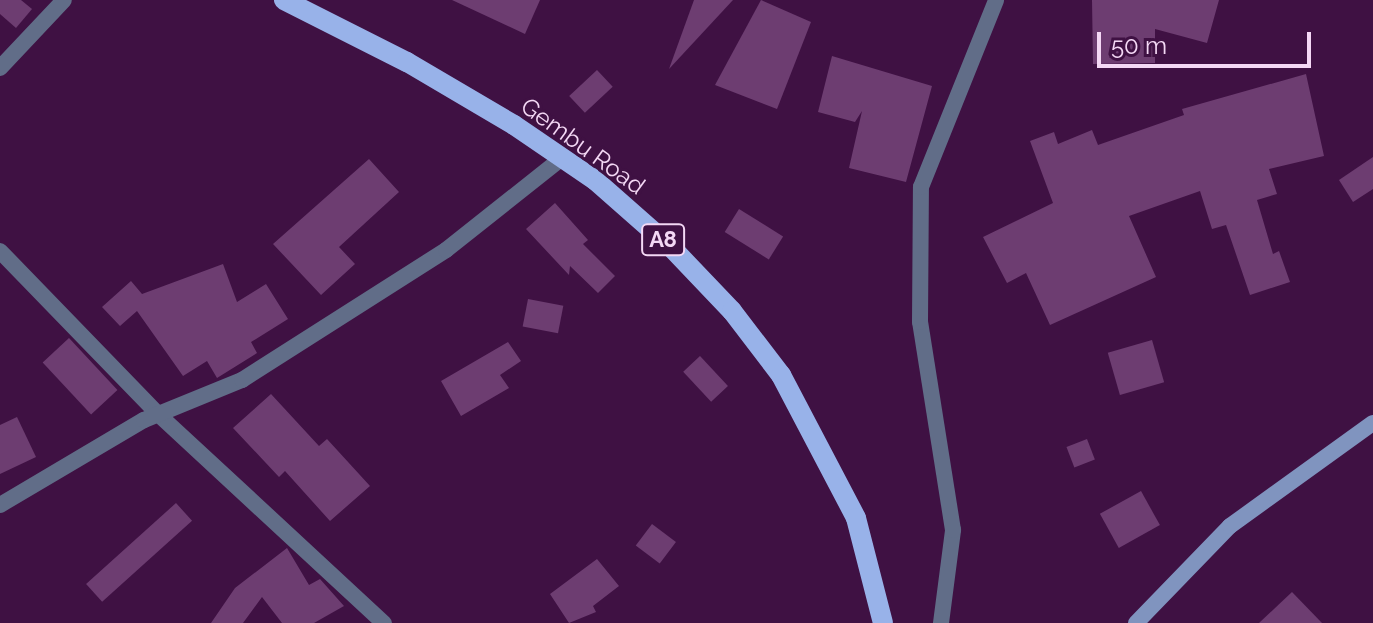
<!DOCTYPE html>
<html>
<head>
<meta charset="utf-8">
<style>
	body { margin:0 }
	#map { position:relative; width:1373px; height:623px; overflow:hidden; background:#3f1143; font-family:Raleway,sans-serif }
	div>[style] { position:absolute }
	.building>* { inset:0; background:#6d3d71; transform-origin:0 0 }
	.street>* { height:16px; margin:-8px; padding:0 8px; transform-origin:8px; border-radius:8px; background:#616d88 }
	.secondary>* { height:16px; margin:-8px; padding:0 8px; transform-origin:8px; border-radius:8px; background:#8094bf }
	.primary>* { height:20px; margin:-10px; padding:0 10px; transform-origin:10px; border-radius:10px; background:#98b2e9 }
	span { translate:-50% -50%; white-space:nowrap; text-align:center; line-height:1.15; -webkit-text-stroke:6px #3f1143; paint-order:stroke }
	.shield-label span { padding:2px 6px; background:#3f1143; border:2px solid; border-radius:6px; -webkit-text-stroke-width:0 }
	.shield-label { font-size:22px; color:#f4d8f5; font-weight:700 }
	.street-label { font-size:24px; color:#f4d8f5 }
	.scale { position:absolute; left:1097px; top:32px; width:214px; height:36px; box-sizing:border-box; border:4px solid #f4d8f5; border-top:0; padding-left:10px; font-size:24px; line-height:28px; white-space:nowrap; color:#f4d8f5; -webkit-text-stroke:6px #3f1143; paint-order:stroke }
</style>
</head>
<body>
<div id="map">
	<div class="building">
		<i style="clip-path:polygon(0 0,21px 0,32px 9px,16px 28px,0 14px)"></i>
		<i style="clip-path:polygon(452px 0,540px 0,525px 34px)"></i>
		<i style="clip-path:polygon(694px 0,733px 0,669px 69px)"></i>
		<i style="clip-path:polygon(761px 0,811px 22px,777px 109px,715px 85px)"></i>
		<i style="clip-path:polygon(1092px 0,1219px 0,1207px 43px,1155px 29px,1155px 63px,1093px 64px)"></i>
		<i style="clip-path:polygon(832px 56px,932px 86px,906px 182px,849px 168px,862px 111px,855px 122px,818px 112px)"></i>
		<i style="left:597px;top:70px;width:23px;height:38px;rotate:47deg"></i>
		<i style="clip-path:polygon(1306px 74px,1324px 156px,1269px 169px,1277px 194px,1257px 200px,1273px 254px,1279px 251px,1290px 282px,1250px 295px,1226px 225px,1212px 229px,1200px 191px,1129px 216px,1156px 277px,1050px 325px,1026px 273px,1007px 283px,983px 237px,1053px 203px,1030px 141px,1054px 132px,1058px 144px,1092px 130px,1098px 145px,1184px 115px,1182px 109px)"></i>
		<i style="clip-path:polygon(1373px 157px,1373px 189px,1353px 202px,1339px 180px)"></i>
		<i style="clip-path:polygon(369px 159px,399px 192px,339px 247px,355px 264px,321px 295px,273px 244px)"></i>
		<i style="clip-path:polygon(555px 203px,588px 240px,583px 244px,615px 276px,598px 293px,570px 266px,569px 275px,526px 229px)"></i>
		<i style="left:739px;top:209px;width:52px;height:27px;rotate:32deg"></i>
		<i style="clip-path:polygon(223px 264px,237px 302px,266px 284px,288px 319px,251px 342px,257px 353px,217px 378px,207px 361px,183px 376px,137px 311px,120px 326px,102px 307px,131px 281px,142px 294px)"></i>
		<i style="left:528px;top:299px;width:36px;height:28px;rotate:11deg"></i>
		<i style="left:69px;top:338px;width:71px;height:36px;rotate:47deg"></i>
		<i style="left:1152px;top:340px;width:44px;height:46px;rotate:74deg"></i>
		<i style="clip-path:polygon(508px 342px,521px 361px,500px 375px,509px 388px,461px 416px,441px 381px)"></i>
		<i style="left:700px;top:356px;width:41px;height:23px;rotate:47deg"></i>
		<i style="clip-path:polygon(271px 394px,319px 446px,327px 439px,370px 486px,330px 521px,285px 471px,279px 477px,233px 428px)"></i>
		<i style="clip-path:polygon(17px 417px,36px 457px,0 474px,0 425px)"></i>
		<i style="left:1087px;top:439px;width:22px;height:22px;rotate:69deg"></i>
		<i style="left:1141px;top:491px;width:39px;height:47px;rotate:61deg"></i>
		<i style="left:176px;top:503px;width:24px;height:121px;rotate:48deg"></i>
		<i style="left:652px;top:524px;width:30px;height:27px;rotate:37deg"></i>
		<i style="clip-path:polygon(287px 548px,309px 585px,320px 579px,344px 606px,314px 623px,282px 623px,262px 597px,243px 623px,211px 623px,235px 588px)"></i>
		<i style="clip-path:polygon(597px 559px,619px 586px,593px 606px,596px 612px,569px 623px,550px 594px)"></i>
		<i style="clip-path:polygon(1292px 592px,1322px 623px,1259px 623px)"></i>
	</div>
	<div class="street">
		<i style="left:0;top:68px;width:93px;rotate:-46.7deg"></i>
		<i style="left:0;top:251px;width:227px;rotate:45.9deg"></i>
		<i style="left:158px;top:414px;width:308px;rotate:42.8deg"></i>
		<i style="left:0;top:505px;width:167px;rotate:-30.6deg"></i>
		<i style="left:144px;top:420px;width:106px;rotate:-22.2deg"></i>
		<i style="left:242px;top:380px;width:242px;rotate:-32.5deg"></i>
		<i style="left:446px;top:250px;width:148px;rotate:-38.4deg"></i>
		<i style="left:941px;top:623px;width:94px;rotate:-82.6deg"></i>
		<i style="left:953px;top:530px;width:211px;rotate:-99deg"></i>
		<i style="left:920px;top:322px;width:135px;rotate:-89.6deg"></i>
		<i style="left:921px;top:187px;width:201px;rotate:-68.1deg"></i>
	</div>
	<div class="secondary">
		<i style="left:1136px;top:623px;width:135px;rotate:-45.9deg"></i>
		<i style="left:1230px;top:526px;width:176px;rotate:-35.8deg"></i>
	</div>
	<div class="primary">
		<i style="left:284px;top:0;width:138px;rotate:26.8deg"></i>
		<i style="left:407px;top:62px;width:124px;rotate:30.5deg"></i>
		<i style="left:514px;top:125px;width:99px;rotate:34.3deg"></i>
		<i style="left:596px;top:181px;width:101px;rotate:41.4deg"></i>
		<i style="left:672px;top:248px;width:87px;rotate:46.4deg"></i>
		<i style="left:732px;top:311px;width:81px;rotate:52.6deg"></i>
		<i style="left:781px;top:375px;width:161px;rotate:62.3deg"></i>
		<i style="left:856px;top:518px;width:108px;rotate:75.6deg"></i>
	</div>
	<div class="shield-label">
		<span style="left:663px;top:240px">A8</span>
	</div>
	<div class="street-label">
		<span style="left:583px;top:146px;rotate:36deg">Gembu Road</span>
	</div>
	<div class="scale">50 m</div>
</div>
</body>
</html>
